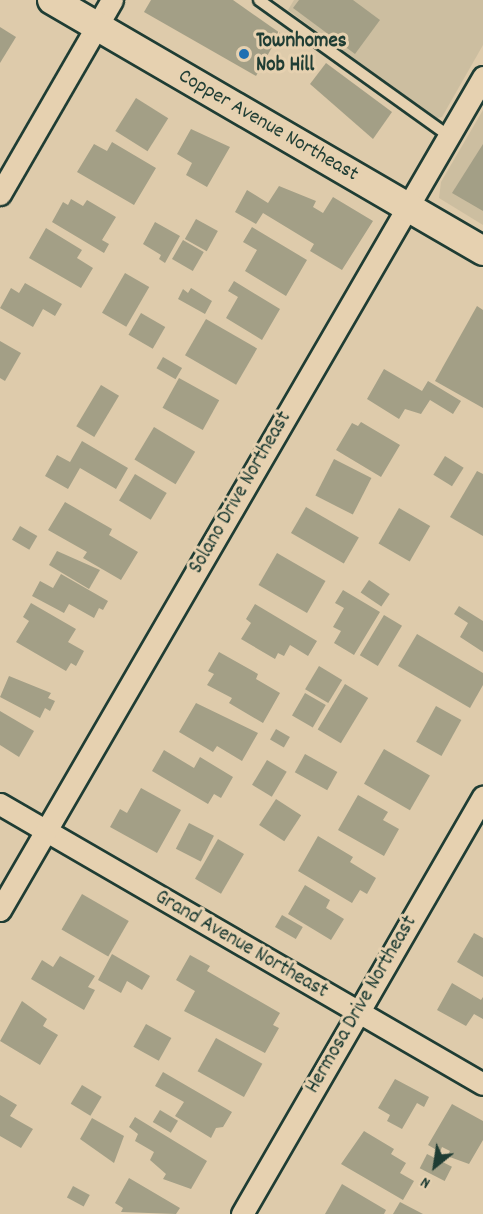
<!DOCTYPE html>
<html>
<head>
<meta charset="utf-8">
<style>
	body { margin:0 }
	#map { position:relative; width:483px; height:1214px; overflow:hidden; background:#decbab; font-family:Dekko,sans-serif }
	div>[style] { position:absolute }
	.built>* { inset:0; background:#ccbea0 }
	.building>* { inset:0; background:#a39f86; transform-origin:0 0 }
	.roads { filter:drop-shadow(2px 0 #1f3d34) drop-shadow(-2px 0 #1f3d34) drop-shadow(0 2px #1f3d34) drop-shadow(0 -2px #1f3d34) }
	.lane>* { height:10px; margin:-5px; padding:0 5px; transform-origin:5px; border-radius:5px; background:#e6d1b0 }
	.street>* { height:21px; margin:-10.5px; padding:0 10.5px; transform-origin:10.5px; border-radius:10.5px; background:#e6d1b0 }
	.secondary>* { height:28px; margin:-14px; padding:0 14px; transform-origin:14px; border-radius:14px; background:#e6d1b0 }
	.dots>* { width:16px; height:16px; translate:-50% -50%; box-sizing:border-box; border:3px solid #e6d1b0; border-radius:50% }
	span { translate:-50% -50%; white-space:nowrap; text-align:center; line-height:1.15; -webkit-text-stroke:6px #e6d1b0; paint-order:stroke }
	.poi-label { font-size:21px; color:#1f3d34; font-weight:700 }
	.left { translate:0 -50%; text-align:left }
	.street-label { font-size:21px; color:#1f3d34 }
	.north { position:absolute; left:405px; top:1136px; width:60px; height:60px; -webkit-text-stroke:4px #e6d1b0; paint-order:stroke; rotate:210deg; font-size:16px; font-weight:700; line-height:24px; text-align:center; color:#1f3d34 }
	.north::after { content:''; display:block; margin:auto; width:21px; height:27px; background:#1f3d34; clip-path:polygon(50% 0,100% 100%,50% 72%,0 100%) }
</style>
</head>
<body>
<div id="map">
	<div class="built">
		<i style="clip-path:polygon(294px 0,483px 0,483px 45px,442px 117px,434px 119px,288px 10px)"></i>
		<i style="clip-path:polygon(483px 110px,483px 225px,439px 198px,441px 182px)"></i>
	</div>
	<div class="building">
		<i style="clip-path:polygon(151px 0,233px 0,280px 33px,256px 76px,144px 12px)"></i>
		<i style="clip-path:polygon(299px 0,353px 0,380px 20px,355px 54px,293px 8px)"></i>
		<i style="clip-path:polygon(0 27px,16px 37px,0 63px)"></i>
		<i style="clip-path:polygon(326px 63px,392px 112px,373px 139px,310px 84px)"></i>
		<i style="left:136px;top:98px;width:38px;height:39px;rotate:32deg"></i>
		<i style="clip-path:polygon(191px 129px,230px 147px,207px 187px,186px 175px,192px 163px,177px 154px)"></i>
		<i style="clip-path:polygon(112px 142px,156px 168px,134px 205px,77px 172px,94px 144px,107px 151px)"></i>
		<i style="clip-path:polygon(483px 144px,483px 211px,452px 193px)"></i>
		<i style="clip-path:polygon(279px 186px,316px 201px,313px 207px,323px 213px,333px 197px,373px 221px,342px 270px,310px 251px,314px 244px,263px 213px,256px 224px,235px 212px,247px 190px,268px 203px)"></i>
		<i style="clip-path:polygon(71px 199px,83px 206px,87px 200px,116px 217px,102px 240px,109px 244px,104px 253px,52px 222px,63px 202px,68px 205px)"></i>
		<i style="left:196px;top:219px;width:25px;height:23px;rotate:29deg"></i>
		<i style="clip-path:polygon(155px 222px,180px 236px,165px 263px,159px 259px,161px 255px,143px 244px)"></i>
		<i style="clip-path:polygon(252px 227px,307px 260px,286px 296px,245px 271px,257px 250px,243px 242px)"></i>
		<i style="clip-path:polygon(46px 228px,82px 250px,77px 258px,93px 268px,81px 288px,29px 258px)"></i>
		<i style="left:183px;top:240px;width:24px;height:22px;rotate:30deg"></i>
		<i style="left:125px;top:273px;width:28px;height:46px;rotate:30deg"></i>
		<i style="clip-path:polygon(234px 281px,280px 309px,262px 340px,226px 318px,238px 297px,228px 291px)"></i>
		<i style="clip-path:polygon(25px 283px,62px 304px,55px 316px,43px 309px,33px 327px,0 308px,11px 288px,19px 293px)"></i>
		<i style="clip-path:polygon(191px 288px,212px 301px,205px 314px,178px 299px,183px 289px,188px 293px)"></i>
		<i style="clip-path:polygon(477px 306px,483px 310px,483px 408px,435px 381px)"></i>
		<i style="left:141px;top:313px;width:28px;height:25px;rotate:30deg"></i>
		<i style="left:206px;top:319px;width:59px;height:42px;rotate:30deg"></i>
		<i style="clip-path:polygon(0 341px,21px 353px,5px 381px,0 378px)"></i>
		<i style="left:163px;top:357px;width:22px;height:13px;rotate:30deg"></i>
		<i style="clip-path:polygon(384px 369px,422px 391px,428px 381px,461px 401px,453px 414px,430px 400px,421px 414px,405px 409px,399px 419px,367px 399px)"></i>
		<i style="left:179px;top:378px;width:46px;height:34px;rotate:29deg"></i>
		<i style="left:101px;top:385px;width:21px;height:48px;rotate:31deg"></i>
		<i style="clip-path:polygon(361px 422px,400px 445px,381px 477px,336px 450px,352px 423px,358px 426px)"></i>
		<i style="left:154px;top:427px;width:48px;height:38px;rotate:31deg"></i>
		<i style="clip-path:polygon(82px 441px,128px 468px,116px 489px,80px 468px,68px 489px,45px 476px,57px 455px,70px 462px)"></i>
		<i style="left:445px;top:456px;width:22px;height:22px;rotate:32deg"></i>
		<i style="left:334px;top:459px;width:42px;height:41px;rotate:27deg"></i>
		<i style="clip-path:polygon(477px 471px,483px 474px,483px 536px,450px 517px)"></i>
		<i style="left:135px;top:474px;width:37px;height:31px;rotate:31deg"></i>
		<i style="clip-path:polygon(65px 502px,112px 529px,109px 535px,138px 552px,121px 580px,83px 558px,87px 552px,48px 530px)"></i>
		<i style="left:306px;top:507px;width:61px;height:30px;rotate:30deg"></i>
		<i style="left:399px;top:508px;width:36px;height:41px;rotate:30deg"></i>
		<i style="left:20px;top:526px;width:20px;height:16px;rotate:30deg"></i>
		<i style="clip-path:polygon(57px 551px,100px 570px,89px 589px,49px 565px)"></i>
		<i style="left:277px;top:553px;width:56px;height:37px;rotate:30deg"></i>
		<i style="clip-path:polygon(61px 574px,108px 601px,103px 610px,99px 608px,94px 618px,69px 604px,64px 613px,32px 596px,40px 581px,53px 588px)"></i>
		<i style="left:369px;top:580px;width:25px;height:15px;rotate:34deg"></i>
		<i style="clip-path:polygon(343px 590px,380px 612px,354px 655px,334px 643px,341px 631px,333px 627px,344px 608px,335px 603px)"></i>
		<i style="clip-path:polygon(31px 603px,76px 629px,68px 642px,84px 651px,76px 666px,71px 663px,66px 671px,16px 642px,29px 621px,23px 617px)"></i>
		<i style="clip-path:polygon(255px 604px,317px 641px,308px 656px,290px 645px,284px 656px,278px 653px,275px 659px,241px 639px,251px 623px,246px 619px)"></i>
		<i style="clip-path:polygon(459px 606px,483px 621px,483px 652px,460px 637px,468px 623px,454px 614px)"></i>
		<i style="left:384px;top:615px;width:21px;height:47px;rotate:31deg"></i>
		<i style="clip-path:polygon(417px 634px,483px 673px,483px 685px,470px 708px,398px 666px)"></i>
		<i style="clip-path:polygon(219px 652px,258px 674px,256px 679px,280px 693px,263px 723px,229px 703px,232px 698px,207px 685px,214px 674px,208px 671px)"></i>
		<i style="left:319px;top:666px;width:27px;height:27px;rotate:31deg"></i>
		<i style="clip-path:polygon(9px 676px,51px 693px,48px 698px,55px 701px,50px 711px,45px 708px,40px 718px,0 697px)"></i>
		<i style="left:345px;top:684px;width:27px;height:53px;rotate:31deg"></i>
		<i style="left:305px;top:693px;width:24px;height:26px;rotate:30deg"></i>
		<i style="clip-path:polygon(196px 703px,258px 733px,242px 761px,217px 746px,213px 752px,179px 732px)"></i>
		<i style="left:436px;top:706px;width:29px;height:41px;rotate:29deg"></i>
		<i style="clip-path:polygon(0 711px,34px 731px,19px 757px,0 745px)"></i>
		<i style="left:276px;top:729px;width:16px;height:12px;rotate:30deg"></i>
		<i style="left:384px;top:749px;width:53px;height:40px;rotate:30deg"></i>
		<i style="clip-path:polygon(164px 750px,194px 768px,200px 757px,233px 777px,221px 798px,214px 794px,208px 804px,152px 771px)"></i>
		<i style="left:305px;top:754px;width:37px;height:21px;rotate:29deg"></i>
		<i style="left:267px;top:760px;width:23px;height:29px;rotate:31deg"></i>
		<i style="clip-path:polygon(141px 788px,181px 810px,157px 853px,110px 827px,120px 809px,127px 813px)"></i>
		<i style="clip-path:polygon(358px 795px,388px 812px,383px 820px,399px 829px,384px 856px,338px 830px)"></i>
		<i style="left:276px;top:799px;width:30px;height:31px;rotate:33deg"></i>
		<i style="left:189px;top:823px;width:28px;height:29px;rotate:27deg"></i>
		<i style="clip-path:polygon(318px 836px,353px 857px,350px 862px,376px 878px,367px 894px,360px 890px,352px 903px,298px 871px)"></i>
		<i style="left:218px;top:839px;width:30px;height:46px;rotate:30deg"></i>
		<i style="clip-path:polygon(305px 885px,330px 900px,326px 908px,344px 919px,331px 940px,288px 914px)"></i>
		<i style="left:82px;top:894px;width:54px;height:41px;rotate:30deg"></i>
		<i style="left:282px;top:915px;width:24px;height:14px;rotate:30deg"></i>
		<i style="clip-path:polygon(474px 933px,483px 938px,483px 977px,457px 962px)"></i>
		<i style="clip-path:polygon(112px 954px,150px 976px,142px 990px,127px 981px,121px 993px,98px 980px)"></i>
		<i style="clip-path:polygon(190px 955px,210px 966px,207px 971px,280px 1013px,273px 1025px,279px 1028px,265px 1053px,184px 1011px,195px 991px,176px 980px)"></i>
		<i style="clip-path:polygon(60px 956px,95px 976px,88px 987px,95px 990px,84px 1010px,31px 979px,42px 960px,53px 967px)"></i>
		<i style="clip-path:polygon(452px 983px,481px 1000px,483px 997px,483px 1019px,474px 1014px,466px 1026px,437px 1010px)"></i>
		<i style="clip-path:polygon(22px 1001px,47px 1019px,43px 1026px,58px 1035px,40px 1065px,0 1041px)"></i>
		<i style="left:146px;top:1024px;width:29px;height:26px;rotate:29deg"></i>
		<i style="left:216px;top:1038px;width:53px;height:38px;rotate:29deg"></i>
		<i style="clip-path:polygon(163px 1072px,232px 1112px,223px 1127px,216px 1128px,211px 1138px,175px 1116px,184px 1102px,155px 1086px)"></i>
		<i style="clip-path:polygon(395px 1079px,429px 1097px,424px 1107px,417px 1103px,402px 1129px,387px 1121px,390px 1115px,378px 1108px)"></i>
		<i style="left:82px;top:1085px;width:23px;height:22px;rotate:31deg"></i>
		<i style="clip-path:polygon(0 1095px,17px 1105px,10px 1116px,33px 1129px,21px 1148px,0 1136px)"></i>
		<i style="clip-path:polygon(452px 1104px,483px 1121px,483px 1140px,469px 1164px,447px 1156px,450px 1151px,442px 1147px,440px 1152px,428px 1145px)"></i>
		<i style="left:160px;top:1110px;width:21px;height:14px;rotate:31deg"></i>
		<i style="clip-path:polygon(135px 1117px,207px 1161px,191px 1189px,163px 1179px,166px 1174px,150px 1160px,154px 1152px,135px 1141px,138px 1134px,129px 1127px)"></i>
		<i style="clip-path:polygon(92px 1118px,124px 1136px,114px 1163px,80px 1139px)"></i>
		<i style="clip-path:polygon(364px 1131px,394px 1149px,391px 1154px,406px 1163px,400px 1173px,414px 1181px,403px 1200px,341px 1164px)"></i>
		<i style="left:427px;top:1154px;width:28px;height:16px;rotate:27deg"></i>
		<i style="clip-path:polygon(129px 1178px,180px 1208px,176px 1214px,121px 1212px,123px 1208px,115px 1203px)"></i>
		<i style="clip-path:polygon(342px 1184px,386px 1210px,384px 1214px,325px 1214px)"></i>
		<i style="left:73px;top:1186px;width:19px;height:13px;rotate:28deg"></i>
		<i style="clip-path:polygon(400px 1202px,423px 1214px,393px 1214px)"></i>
	</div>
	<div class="roads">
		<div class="lane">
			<i style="left:259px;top:0;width:234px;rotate:35.6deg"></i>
		</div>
		<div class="street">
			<i style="left:0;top:194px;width:224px;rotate:-60deg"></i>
			<i style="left:0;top:804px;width:558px;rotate:30.1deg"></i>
			<i style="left:0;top:910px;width:963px;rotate:-59.89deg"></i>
			<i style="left:242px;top:1214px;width:482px;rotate:-60deg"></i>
		</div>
		<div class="secondary">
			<i style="left:52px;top:0;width:499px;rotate:30.2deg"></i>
		</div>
	</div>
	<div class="dots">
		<i style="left:244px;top:54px;background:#1f6fb2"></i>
	</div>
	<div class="poi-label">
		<span class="left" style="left:256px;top:54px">Townhomes<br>Nob Hill</span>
	</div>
	<div class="street-label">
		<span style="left:268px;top:126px;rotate:30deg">Copper Avenue Northeast</span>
		<span style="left:241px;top:493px;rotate:-60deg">Solano Drive Northeast</span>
		<span style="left:241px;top:945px;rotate:30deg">Grand Avenue Northeast</span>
		<span style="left:362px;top:1005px;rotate:-60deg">Hermosa Drive Northeast</span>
	</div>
	<div class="north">N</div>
</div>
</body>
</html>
